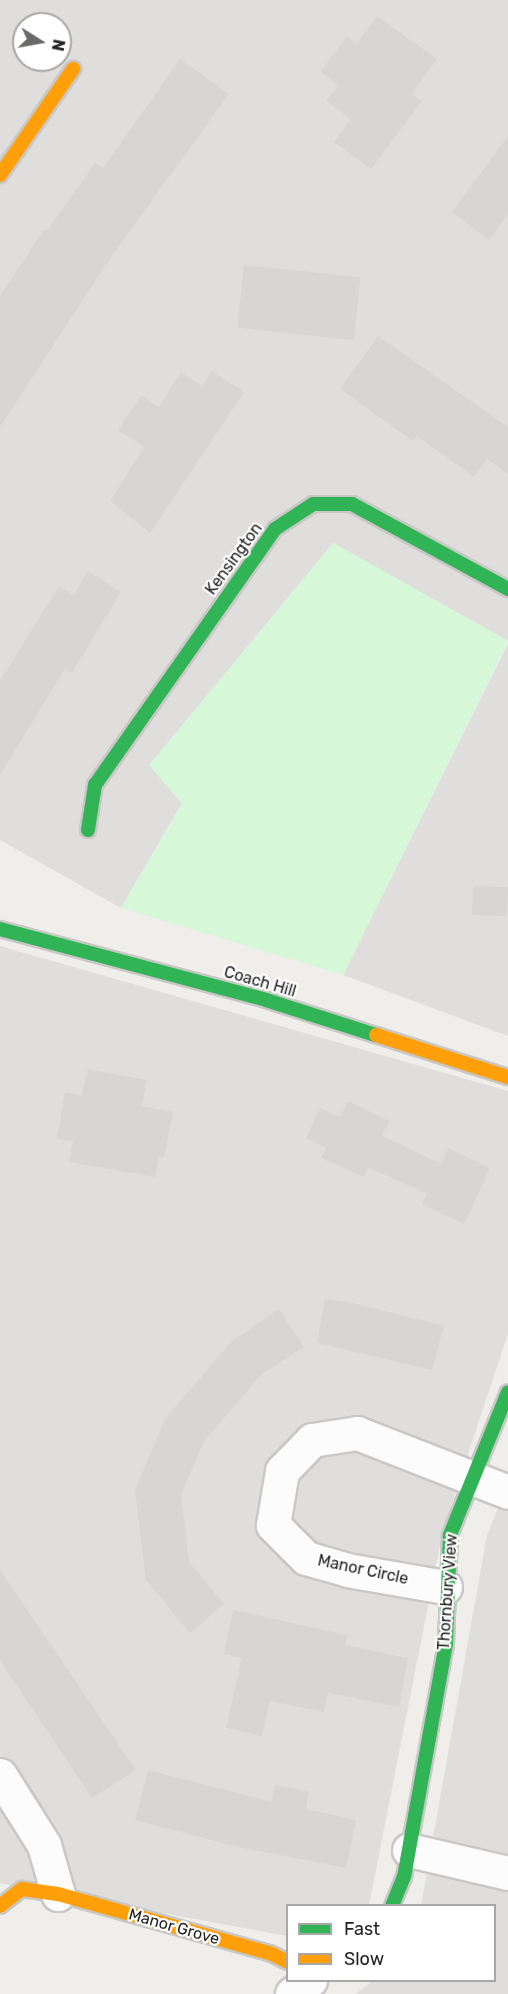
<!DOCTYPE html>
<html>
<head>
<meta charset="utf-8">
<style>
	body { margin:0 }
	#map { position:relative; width:508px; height:1994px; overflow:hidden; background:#f0eeea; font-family:Rubik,sans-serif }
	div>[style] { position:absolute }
	.residential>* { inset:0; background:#dfdedc }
	.park>* { inset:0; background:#d7f7d9 }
	.building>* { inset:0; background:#d8d6d3; transform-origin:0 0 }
	.roads { filter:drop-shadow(2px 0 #c9c8c6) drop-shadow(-2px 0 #c9c8c6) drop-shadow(0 2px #c9c8c6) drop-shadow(0 -2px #c9c8c6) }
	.street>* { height:33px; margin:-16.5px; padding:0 16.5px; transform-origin:16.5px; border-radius:16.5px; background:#fdfcfc }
	.fast>* { height:14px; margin:-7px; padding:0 7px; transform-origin:7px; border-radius:7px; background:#30b455 }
	.slow>* { height:14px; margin:-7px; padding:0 7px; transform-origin:7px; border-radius:7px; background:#ff9f0a }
	span { translate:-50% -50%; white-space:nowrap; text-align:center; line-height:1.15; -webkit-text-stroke:4.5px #fff; paint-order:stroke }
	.street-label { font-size:16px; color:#222 }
	.legend { position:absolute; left:286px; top:1904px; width:210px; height:78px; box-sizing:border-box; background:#fff; border:2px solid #a7a7a7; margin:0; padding:8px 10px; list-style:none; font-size:18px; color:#222 }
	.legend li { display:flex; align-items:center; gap:12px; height:30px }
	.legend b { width:30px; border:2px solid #a7a7a7 }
	.north { position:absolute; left:12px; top:12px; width:60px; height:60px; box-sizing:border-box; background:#fff; border:2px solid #a7a7a7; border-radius:50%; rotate:101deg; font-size:16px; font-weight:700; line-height:24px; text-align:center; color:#222 }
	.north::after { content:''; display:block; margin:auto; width:21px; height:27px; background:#6a6968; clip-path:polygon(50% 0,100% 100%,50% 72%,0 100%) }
</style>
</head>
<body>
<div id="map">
	<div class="residential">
		<i style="clip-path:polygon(evenodd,0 0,508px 0,508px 641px,333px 543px,121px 908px,0 840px,0 0,24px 24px,60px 24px,60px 60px,24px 60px,24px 24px)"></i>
		<i style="clip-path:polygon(508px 644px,508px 1036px,343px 975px)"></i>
		<i style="clip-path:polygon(0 946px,508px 1091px,508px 1334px,443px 1530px,369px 1905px,288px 1906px,287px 1936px,0 1883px)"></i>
		<i style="clip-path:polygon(508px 1485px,508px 1994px,356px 1994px,372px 1981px,494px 1980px,494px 1906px,421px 1905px,487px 1535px)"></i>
	</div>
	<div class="park">
		<i style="clip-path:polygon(333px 543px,508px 641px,343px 975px,121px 908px,182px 804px,149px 765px)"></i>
	</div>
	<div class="building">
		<i style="clip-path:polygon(377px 16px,437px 59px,412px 94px,422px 101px,371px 169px,334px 142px,351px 119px,326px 101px,338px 85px,320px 72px,347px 36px,357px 44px)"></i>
		<i style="clip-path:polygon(180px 59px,229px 94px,111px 257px,0 427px,0 296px,44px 229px,47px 231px,95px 163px,103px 168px)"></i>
		<i style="clip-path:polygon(508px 136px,508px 214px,489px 240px,452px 212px)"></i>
		<i style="left:244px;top:265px;width:117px;height:63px;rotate:6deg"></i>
		<i style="clip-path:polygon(378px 336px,508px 427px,508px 474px,487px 459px,474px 477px,417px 436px,413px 441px,340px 389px)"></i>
		<i style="clip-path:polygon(212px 371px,244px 392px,150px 533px,110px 501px,144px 447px,118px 430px,141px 395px,159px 407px,181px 372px,202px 386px)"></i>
		<i style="clip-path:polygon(88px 571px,121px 592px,72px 673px,65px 669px,0 775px,0 681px,59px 586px,74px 595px)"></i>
		<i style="left:473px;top:886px;width:35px;height:29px;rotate:2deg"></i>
		<i style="clip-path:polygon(87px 1069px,147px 1080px,142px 1106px,173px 1112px,164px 1158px,159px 1157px,155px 1177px,69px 1162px,73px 1141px,57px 1139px,65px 1092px,82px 1096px)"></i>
		<i style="clip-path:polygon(348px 1101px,389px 1121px,382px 1136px,441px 1164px,448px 1148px,490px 1168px,464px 1224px,422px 1204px,427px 1194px,368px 1167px,364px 1177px,321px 1158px,326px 1148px,306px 1138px,320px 1108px,340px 1117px)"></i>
		<i style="clip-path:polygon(325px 1299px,354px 1303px,444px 1326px,432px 1370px,317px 1343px)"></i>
		<i style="clip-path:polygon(279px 1309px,304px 1347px,262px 1374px,204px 1441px,181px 1495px,189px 1562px,224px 1604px,190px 1633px,146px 1580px,135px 1490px,165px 1419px,232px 1341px)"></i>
		<i style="clip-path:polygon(0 1570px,136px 1770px,92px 1798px,0 1661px)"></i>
		<i style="clip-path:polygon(233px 1610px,347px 1635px,345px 1645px,408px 1658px,399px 1707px,328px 1693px,324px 1712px,270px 1701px,262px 1736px,226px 1728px,242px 1658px,224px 1654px)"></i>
		<i style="clip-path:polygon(148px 1770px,272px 1802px,275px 1785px,309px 1792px,306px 1809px,356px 1820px,346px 1868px,238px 1847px,135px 1820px)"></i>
	</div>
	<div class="roads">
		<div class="street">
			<i style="left:445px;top:1587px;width:98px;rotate:-170.1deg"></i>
			<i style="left:348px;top:1570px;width:44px;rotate:-164.1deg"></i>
			<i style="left:306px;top:1558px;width:47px;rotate:-135deg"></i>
			<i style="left:273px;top:1525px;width:55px;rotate:-80.5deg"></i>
			<i style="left:282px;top:1471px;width:43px;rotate:-45.9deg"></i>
			<i style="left:312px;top:1440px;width:46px;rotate:-8.8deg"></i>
			<i style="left:357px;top:1433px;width:162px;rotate:21.3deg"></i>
			<i style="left:0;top:1775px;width:83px;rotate:57.8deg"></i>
			<i style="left:44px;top:1845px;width:51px;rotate:74.1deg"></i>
			<i style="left:409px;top:1850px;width:102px;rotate:13.1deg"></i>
			<i style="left:292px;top:1994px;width:23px;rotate:-38deg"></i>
		</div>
		<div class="fast">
			<i style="left:88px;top:830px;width:46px;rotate:-81.2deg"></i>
			<i style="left:95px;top:785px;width:313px;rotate:-54.9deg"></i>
			<i style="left:275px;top:529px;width:45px;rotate:-33.3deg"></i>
			<i style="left:313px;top:504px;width:39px"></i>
			<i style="left:352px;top:504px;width:178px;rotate:28.6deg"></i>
			<i style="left:0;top:929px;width:275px;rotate:14.9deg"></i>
			<i style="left:266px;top:1000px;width:115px;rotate:17.7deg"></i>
			<i style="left:392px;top:1906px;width:31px;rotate:-68deg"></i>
			<i style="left:404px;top:1877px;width:237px;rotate:-79.8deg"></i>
			<i style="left:446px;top:1644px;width:109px;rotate:-87.9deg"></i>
			<i style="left:450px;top:1535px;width:154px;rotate:-67.9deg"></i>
		</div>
		<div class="slow">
			<i style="left:0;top:175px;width:129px;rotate:-55.4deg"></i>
			<i style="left:376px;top:1035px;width:139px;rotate:17.7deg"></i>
			<i style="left:0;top:1906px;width:28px;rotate:-38deg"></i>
			<i style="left:22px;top:1889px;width:36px;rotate:8deg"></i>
			<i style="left:58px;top:1894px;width:220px;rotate:15.6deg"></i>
			<i style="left:270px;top:1953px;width:20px;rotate:27deg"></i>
		</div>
	</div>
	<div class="street-label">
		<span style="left:234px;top:559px;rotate:-54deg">Kensington</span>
		<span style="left:260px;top:982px;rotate:16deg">Coach Hill</span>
		<span style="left:363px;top:1570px;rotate:12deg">Manor Circle</span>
		<span style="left:448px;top:1592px;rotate:-86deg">Thornbury View</span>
		<span style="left:174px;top:1927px;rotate:16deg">Manor Grove</span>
	</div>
	<ul class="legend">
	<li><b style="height:8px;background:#30b455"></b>Fast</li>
	<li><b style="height:8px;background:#ff9f0a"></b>Slow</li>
	</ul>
	<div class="north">N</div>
</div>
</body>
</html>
